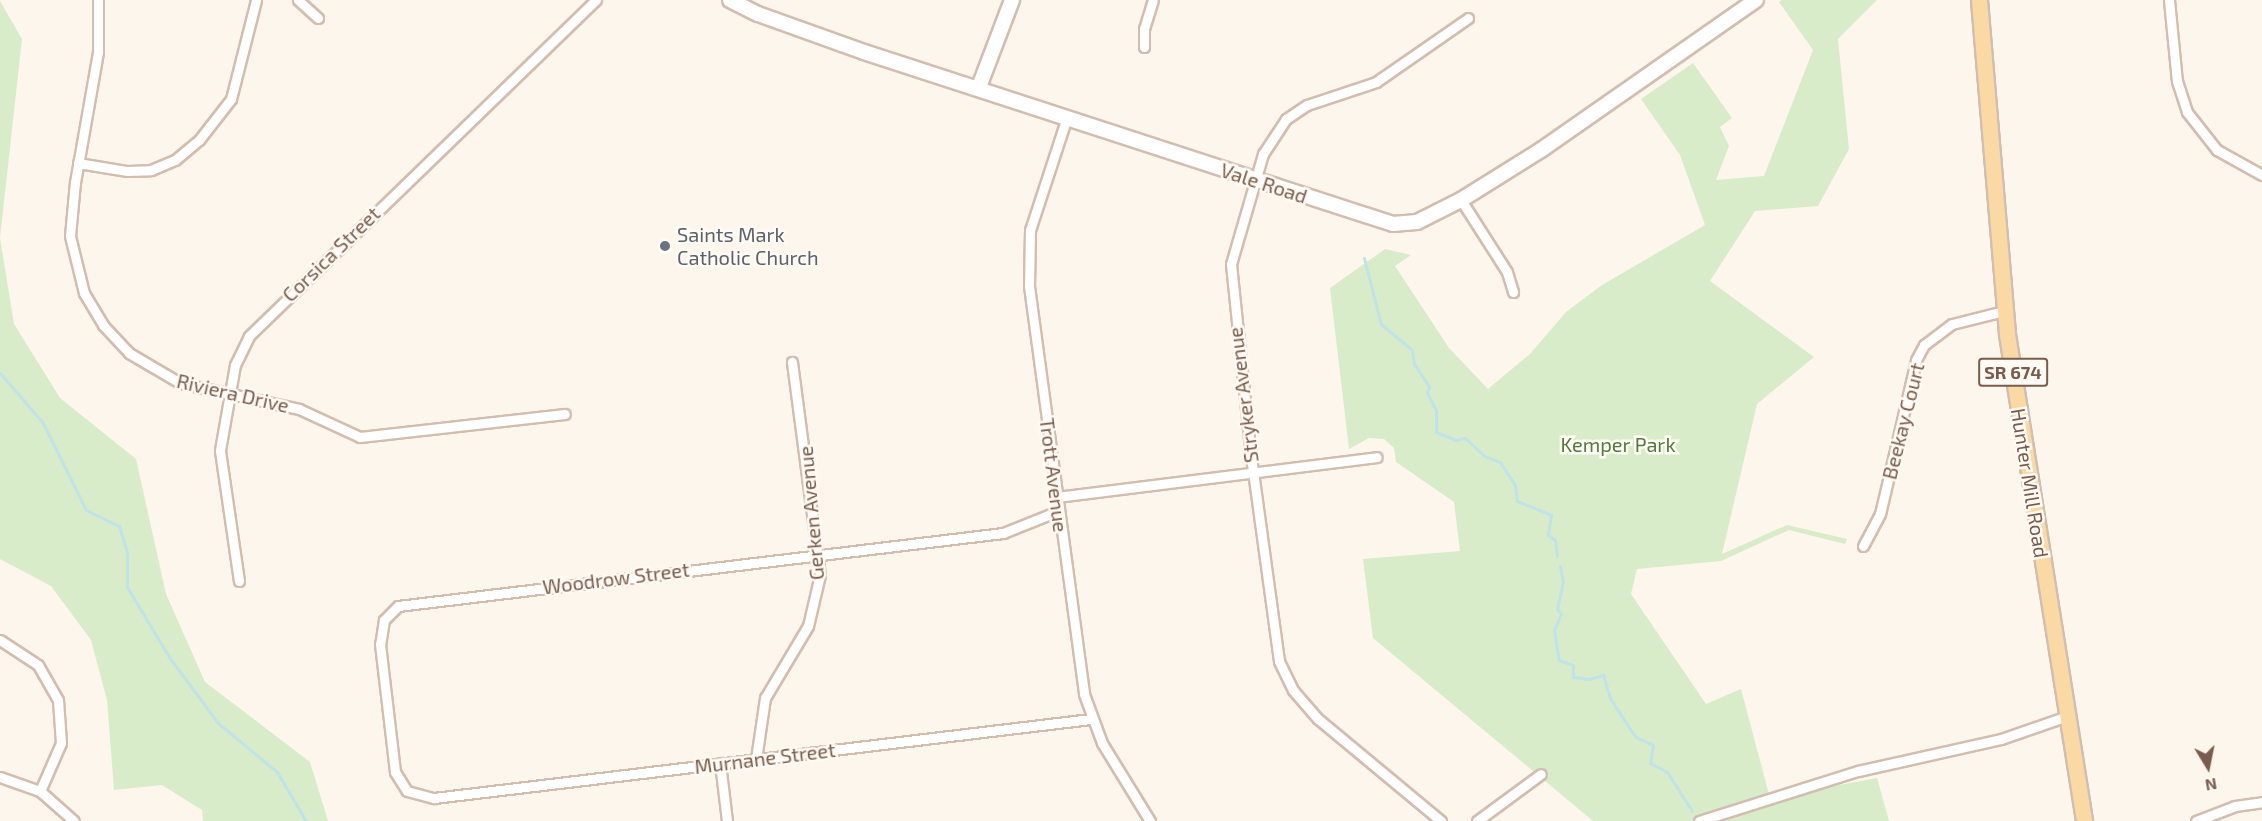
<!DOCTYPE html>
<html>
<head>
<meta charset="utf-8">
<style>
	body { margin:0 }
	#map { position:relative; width:2262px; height:821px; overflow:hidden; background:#fdf6ec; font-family:"Exo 2",sans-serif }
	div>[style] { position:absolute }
	.green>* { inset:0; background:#d8ecc9 }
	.stream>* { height:3px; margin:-1.5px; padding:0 1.5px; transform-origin:1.5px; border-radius:1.5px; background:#bfe3e8 }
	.roads { filter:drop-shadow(2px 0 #d1beb0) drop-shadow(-2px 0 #d1beb0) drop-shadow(0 2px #d1beb0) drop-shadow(0 -2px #d1beb0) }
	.street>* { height:9px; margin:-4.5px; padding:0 4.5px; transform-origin:4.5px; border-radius:4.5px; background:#fff }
	.secondary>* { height:14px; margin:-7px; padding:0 7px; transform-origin:7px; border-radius:7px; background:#fff }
	.primary>* { height:15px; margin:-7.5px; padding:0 7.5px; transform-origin:7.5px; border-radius:7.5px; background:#fbd9a5 }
	.dots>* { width:16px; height:16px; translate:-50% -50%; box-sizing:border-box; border:3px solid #fffaf3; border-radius:50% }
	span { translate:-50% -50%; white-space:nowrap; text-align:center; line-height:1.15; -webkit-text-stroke:5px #fffaf3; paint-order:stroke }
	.shield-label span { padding:2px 4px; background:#fffaf3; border:2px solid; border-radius:4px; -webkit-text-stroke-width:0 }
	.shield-label { font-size:18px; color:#7a5c4d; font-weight:700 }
	.street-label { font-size:20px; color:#7a5c4d }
	.worship-label { font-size:20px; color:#5b616d }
	.left { translate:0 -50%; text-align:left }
	.park-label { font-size:20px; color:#537a41 }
	.north { position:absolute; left:2178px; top:737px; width:60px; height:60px; -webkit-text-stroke:4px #fffaf3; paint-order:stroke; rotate:170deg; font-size:16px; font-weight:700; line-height:24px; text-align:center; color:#7a5c4d }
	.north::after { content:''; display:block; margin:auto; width:21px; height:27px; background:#7a5c4d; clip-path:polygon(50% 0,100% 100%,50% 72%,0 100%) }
</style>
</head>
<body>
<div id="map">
	<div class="green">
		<i style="clip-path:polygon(1782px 0,1877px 0,1838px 39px,1849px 149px,1818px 206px,1755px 211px,1710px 281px,1814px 357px,1757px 404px,1722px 554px,1787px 525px,1847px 539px,1845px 544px,1789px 530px,1721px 561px,1637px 569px,1631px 594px,1706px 704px,1741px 689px,1770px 798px,1877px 778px,1889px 821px,1593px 821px,1373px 638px,1363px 559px,1460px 551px,1454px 502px,1396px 462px,1394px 448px,1384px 439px,1369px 438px,1349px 449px,1330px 288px,1385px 249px,1411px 255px,1395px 266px,1449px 348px,1488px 389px,1530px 354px,1566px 312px,1602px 285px,1705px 225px,1680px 155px,1641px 99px,1693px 63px,1732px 118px,1720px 127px,1729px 146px,1716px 180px,1764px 176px,1813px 50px,1779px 2px)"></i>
		<i style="clip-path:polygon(0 1px,22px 39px,0 238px,14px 324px,60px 398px,136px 459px,166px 594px,205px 682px,310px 762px,328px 821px,203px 821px,202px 810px,162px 785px,114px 790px,107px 700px,91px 640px,51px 586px,0 559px)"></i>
	</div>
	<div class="stream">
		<i style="left:1364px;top:258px;width:68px;rotate:75.6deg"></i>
		<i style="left:1381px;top:324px;width:40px;rotate:40deg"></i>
		<i style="left:1412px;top:350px;width:14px;rotate:82deg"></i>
		<i style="left:1414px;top:364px;width:27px;rotate:56deg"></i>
		<i style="left:1429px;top:386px;width:7px;rotate:106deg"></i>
		<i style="left:1427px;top:393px;width:19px;rotate:62deg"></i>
		<i style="left:1436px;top:410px;width:22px;rotate:90deg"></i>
		<i style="left:1436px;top:432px;width:22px;rotate:22deg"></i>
		<i style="left:1456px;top:440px;width:9px;rotate:-13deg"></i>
		<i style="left:1465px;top:438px;width:26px;rotate:43deg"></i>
		<i style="left:1484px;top:456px;width:17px;rotate:21deg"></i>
		<i style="left:1500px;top:462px;width:27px;rotate:57deg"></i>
		<i style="left:1515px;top:485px;width:16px;rotate:83deg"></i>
		<i style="left:1517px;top:501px;width:37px;rotate:22deg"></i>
		<i style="left:1551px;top:515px;width:20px;rotate:99deg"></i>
		<i style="left:1548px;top:535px;width:9px;rotate:36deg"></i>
		<i style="left:1555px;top:540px;width:16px;rotate:83deg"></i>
		<i style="left:0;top:373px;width:66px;rotate:49.3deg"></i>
		<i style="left:43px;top:423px;width:97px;rotate:63.7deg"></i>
		<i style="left:86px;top:510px;width:37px;rotate:26deg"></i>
		<i style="left:119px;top:526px;width:28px;rotate:73deg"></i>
		<i style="left:127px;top:553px;width:34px;rotate:90deg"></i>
		<i style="left:127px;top:587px;width:82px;rotate:59deg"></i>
		<i style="left:169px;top:657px;width:82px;rotate:53.4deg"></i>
		<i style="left:218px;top:723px;width:77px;rotate:39.7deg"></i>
		<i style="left:277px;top:772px;width:57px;rotate:59.4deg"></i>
		<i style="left:1560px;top:566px;width:15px;rotate:79deg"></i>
		<i style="left:1563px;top:581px;width:29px;rotate:102deg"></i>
		<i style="left:1557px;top:609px;width:6px;rotate:51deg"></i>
		<i style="left:1561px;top:614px;width:17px;rotate:114deg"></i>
		<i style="left:1554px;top:630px;width:30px;rotate:81deg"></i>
		<i style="left:1559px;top:660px;width:15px;rotate:20deg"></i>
		<i style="left:1573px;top:665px;width:12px;rotate:90deg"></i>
		<i style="left:1573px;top:677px;width:16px;rotate:7deg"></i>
		<i style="left:1589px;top:679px;width:15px;rotate:-16deg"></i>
		<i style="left:1603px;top:675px;width:24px;rotate:73deg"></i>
		<i style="left:1610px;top:698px;width:37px;rotate:57deg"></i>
		<i style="left:1630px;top:729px;width:10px;rotate:53deg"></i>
		<i style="left:1636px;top:737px;width:19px;rotate:25deg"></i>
		<i style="left:1653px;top:745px;width:18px;rotate:99deg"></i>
		<i style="left:1650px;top:763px;width:19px;rotate:28deg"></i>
		<i style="left:1667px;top:772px;width:46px;rotate:57.3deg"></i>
	</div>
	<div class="roads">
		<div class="street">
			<i style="left:98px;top:0;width:52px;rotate:90deg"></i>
			<i style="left:98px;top:52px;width:132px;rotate:100deg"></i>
			<i style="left:75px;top:182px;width:54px;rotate:95.3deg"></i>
			<i style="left:70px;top:236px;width:59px;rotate:76.2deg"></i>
			<i style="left:84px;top:293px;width:37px;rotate:59deg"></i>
			<i style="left:103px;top:325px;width:38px;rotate:47deg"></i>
			<i style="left:129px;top:353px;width:59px;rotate:30.5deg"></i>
			<i style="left:180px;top:383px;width:122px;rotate:12.3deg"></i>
			<i style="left:299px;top:409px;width:67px;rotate:24.7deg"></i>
			<i style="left:360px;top:437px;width:206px;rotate:-6.4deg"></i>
			<i style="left:298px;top:0;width:27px;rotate:42deg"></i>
			<i style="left:2169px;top:0;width:81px;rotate:84.4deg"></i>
			<i style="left:2177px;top:81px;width:33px;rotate:72deg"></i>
			<i style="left:2187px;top:112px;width:48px;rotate:51.7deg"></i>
			<i style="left:2217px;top:150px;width:51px;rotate:29.1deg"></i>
			<i style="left:1144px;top:47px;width:18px;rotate:-90deg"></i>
			<i style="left:1144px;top:29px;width:30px;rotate:-73deg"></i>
			<i style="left:1067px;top:117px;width:119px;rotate:108.1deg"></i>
			<i style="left:1030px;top:230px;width:56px;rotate:91deg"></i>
			<i style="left:1029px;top:286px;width:412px;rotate:82.3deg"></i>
			<i style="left:1084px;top:694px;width:52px;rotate:69.8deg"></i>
			<i style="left:1102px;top:743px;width:92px;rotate:58.4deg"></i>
			<i style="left:78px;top:163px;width:50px;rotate:9.3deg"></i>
			<i style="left:127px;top:171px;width:24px;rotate:-2deg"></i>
			<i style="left:151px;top:170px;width:26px;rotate:-23deg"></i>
			<i style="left:175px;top:160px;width:31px;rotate:-40deg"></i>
			<i style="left:199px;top:140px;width:52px;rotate:-52deg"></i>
			<i style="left:231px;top:99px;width:102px;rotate:-75.8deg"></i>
			<i style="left:1461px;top:200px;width:85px;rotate:57.4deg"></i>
			<i style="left:1507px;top:272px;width:21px;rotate:73deg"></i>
			<i style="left:1057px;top:497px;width:322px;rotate:-7.1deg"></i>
			<i style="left:1058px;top:511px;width:59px;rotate:158.2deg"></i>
			<i style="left:1003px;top:533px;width:609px;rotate:173.12deg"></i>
			<i style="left:398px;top:606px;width:20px;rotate:135deg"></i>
			<i style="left:384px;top:620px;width:24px;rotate:99deg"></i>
			<i style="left:380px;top:644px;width:129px;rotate:83.3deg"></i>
			<i style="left:395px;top:772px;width:22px;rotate:58deg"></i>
			<i style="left:407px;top:791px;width:28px;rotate:15deg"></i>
			<i style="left:434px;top:798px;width:662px;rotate:-6.86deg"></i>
			<i style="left:1863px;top:546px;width:36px;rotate:-62deg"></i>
			<i style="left:1880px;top:514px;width:158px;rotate:-76.8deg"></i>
			<i style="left:1916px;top:360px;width:17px;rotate:-62deg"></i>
			<i style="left:1924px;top:345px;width:35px;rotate:-37deg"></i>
			<i style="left:1952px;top:324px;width:54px;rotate:-14deg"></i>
			<i style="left:239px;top:581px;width:132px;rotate:-98.3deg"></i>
			<i style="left:220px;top:450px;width:86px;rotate:-80deg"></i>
			<i style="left:235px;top:365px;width:32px;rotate:-64deg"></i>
			<i style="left:249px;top:336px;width:483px;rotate:-44.1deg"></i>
			<i style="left:0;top:640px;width:45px;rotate:33.3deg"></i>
			<i style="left:38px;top:665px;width:40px;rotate:60.3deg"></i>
			<i style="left:58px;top:700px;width:43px;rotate:86deg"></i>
			<i style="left:61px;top:743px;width:52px;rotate:113.6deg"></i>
			<i style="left:756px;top:759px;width:62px;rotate:-81.6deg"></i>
			<i style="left:765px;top:698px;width:84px;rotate:-59.2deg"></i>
			<i style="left:808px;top:626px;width:52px;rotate:-76.8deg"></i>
			<i style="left:820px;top:575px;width:215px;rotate:-97.5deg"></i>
			<i style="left:720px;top:763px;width:58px;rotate:83.1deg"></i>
			<i style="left:0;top:777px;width:42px;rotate:19.3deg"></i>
			<i style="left:40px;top:791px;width:45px;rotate:41.4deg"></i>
			<i style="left:1441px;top:821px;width:160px;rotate:-140.3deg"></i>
			<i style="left:1318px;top:719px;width:38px;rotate:-131deg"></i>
			<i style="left:1293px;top:690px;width:32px;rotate:-116deg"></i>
			<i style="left:1279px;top:661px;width:215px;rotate:-97.8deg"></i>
			<i style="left:1250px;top:448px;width:185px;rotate:-95.9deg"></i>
			<i style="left:1231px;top:264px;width:115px;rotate:-73.8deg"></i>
			<i style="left:1263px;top:154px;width:42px;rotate:-56.7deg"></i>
			<i style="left:1286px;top:119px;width:25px;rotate:-34deg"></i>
			<i style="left:1307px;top:105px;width:73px;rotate:-18.4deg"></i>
			<i style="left:1376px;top:82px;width:112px;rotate:-34.8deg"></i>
			<i style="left:1477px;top:821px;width:79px;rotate:-36.3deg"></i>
			<i style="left:1699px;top:821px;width:167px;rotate:-17.5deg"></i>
			<i style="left:1858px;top:771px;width:147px;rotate:-12.6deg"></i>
			<i style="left:2001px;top:739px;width:68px;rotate:-19deg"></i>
			<i style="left:2196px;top:821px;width:42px;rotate:-21deg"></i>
			<i style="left:2235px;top:806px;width:27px;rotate:-8deg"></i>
		</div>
		<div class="secondary">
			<i style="left:730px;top:0;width:31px;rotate:27deg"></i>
			<i style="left:758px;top:14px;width:113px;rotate:19.7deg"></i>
			<i style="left:864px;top:52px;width:556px;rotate:18.01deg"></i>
			<i style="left:1393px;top:224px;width:24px;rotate:-5deg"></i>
			<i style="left:1417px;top:222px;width:49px;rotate:-26.6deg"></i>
			<i style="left:1461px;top:200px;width:94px;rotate:-32deg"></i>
			<i style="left:1541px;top:150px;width:262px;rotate:-34.9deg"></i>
			<i style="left:979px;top:87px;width:93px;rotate:-69.2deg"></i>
		</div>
		<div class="primary">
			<i style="left:1979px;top:0;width:335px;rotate:85.2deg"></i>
			<i style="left:2007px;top:334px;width:493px;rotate:81deg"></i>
		</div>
	</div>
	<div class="dots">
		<i style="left:665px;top:246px;background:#6b7280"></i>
	</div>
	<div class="shield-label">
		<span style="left:2013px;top:372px">SR 674</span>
	</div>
	<div class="street-label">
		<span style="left:1264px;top:183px;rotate:18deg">Vale Road</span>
		<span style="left:331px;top:254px;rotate:-44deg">Corsica Street</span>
		<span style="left:233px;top:393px;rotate:13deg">Riviera Drive</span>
		<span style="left:1243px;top:395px;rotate:-97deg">Stryker Avenue</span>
		<span style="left:1903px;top:421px;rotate:-76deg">Beekay Court</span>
		<span style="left:1054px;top:475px;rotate:83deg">Trott Avenue</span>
		<span style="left:2030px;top:483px;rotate:81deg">Hunter Mill Road</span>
		<span style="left:811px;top:513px;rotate:-95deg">Gerken Avenue</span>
		<span style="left:616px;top:578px;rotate:-7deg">Woodrow Street</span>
		<span style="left:765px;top:758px;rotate:-7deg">Murnane Street</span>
	</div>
	<div class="worship-label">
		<span class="left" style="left:677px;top:246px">Saints Mark<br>Catholic Church</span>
	</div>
	<div class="park-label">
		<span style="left:1618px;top:444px">Kemper Park</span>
	</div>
	<div class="north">N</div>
</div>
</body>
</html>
